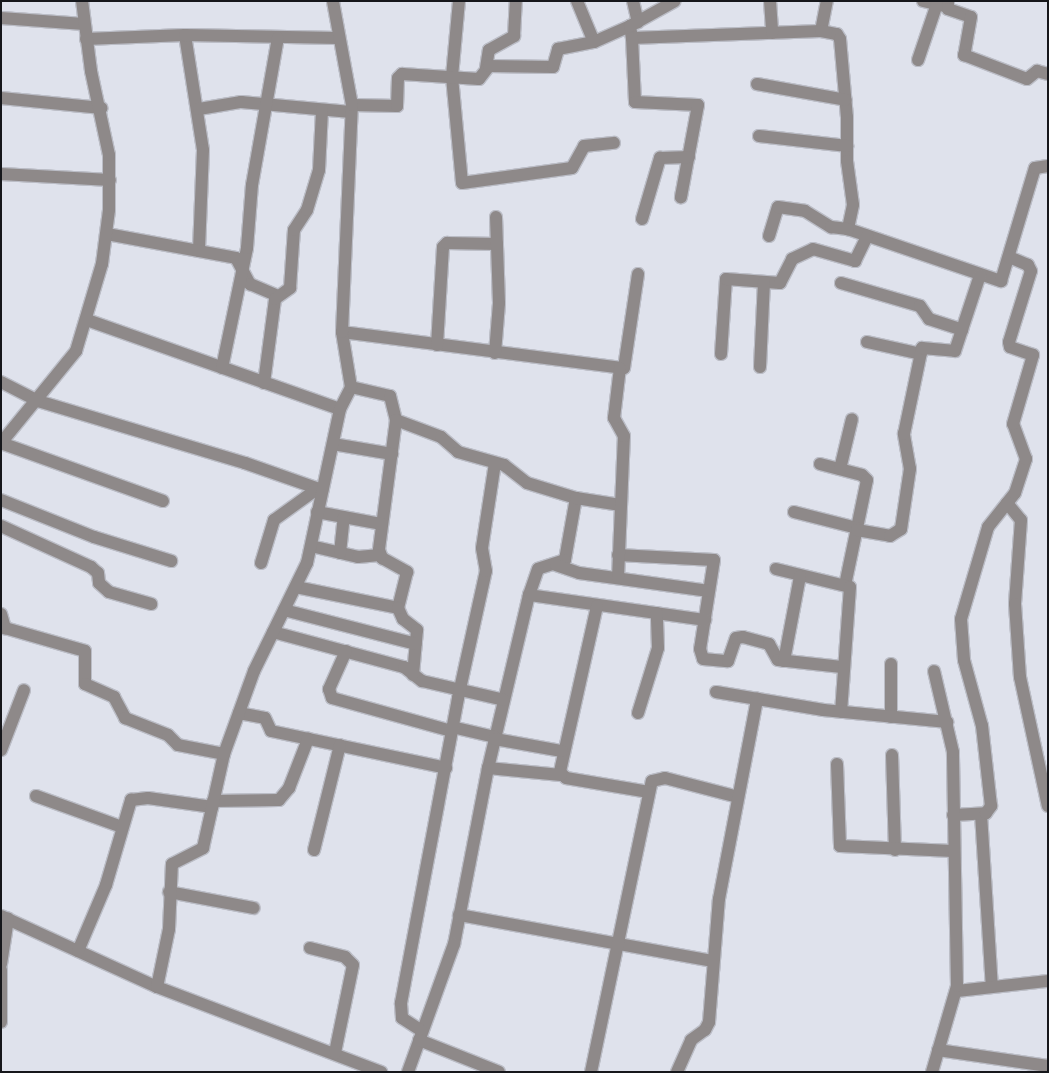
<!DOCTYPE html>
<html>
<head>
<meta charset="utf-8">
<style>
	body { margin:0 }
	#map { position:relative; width:1049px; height:1073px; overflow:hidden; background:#dfe2ec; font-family:"Space Grotesk",sans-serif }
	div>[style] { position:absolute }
	.roads { filter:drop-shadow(1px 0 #bbbdc6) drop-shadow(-1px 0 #bbbdc6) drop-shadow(0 1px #bbbdc6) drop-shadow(0 -1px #bbbdc6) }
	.minor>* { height:12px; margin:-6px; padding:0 6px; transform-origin:6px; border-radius:6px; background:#8e8989 }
	.tertiary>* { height:12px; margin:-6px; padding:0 6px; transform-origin:6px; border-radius:6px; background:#8e8989 }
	span { translate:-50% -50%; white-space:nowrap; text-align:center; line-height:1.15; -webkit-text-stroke:4px #dfe2ec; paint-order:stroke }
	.frame { position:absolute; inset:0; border:2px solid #16171b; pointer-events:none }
</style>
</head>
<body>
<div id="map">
	<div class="roads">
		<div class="minor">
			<i style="left:459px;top:1px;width:76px;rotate:95.3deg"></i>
			<i style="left:452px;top:77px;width:106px;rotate:84.6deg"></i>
			<i style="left:462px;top:183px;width:111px;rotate:-7.8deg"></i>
			<i style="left:572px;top:168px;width:25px;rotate:-61deg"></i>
			<i style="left:584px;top:146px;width:30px;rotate:-6deg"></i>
			<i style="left:577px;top:1px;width:44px;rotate:67.5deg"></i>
			<i style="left:594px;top:42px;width:39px;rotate:-24deg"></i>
			<i style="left:630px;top:26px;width:12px;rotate:81deg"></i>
			<i style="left:632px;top:38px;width:189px;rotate:-2.1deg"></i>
			<i style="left:821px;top:31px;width:31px;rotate:-79deg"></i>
			<i style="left:633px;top:1px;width:22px;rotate:77deg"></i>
			<i style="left:770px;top:1px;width:32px;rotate:86deg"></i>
			<i style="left:923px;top:1px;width:23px;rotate:13deg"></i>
			<i style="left:948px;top:1px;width:8px;rotate:90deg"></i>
			<i style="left:948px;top:9px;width:24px;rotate:19deg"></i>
			<i style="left:971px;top:17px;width:39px;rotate:100deg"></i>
			<i style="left:964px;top:55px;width:67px;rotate:20.9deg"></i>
			<i style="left:1027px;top:79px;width:13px;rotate:-39deg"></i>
			<i style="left:1037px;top:71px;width:11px;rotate:15deg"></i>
			<i style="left:1px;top:18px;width:83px;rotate:4.1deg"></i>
			<i style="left:630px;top:26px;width:51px;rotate:-29.1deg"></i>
			<i style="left:821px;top:31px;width:16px;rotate:11deg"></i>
			<i style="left:837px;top:34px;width:6px;rotate:59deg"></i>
			<i style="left:840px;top:39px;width:78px;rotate:84.9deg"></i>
			<i style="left:847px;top:117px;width:44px;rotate:90deg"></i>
			<i style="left:847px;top:161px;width:44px;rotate:82.2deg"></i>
			<i style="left:853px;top:205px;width:25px;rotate:102deg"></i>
			<i style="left:848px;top:229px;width:162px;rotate:18.8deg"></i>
			<i style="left:1001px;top:281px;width:118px;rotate:-73.3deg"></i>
			<i style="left:1035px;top:168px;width:13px;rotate:-9deg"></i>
			<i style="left:185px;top:35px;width:116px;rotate:81.1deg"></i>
			<i style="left:203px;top:150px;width:101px;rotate:92.3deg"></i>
			<i style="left:632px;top:38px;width:64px;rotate:87.3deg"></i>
			<i style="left:635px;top:102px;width:63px;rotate:2.7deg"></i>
			<i style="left:698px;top:105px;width:94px;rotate:100.5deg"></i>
			<i style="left:86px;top:39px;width:99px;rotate:-2.3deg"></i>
			<i style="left:185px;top:35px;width:153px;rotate:1.1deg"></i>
			<i style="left:918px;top:60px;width:59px;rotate:-71.3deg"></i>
			<i style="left:486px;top:68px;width:18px;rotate:-81deg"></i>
			<i style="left:489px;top:50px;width:29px;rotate:-29deg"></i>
			<i style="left:514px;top:36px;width:35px;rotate:-87deg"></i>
			<i style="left:757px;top:84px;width:90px;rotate:10.2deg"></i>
			<i style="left:1px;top:98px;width:101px;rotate:5.7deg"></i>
			<i style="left:352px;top:105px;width:45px;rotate:1.3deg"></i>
			<i style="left:397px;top:106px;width:28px;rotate:-88deg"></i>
			<i style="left:398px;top:78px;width:6px;rotate:-45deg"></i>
			<i style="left:402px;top:74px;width:77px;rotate:3.7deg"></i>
			<i style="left:479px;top:79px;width:16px;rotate:-52deg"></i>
			<i style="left:489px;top:66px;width:64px;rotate:0.9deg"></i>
			<i style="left:553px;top:67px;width:19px;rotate:-74deg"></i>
			<i style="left:558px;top:49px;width:37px;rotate:-11deg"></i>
			<i style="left:199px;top:109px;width:43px;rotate:-9.5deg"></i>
			<i style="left:241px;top:102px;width:110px;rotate:5.2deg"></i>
			<i style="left:759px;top:136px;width:89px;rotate:6.5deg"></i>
			<i style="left:1px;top:174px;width:109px;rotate:3.2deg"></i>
			<i style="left:642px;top:219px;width:64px;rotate:-73.6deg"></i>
			<i style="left:660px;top:158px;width:29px;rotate:-2deg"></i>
			<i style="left:107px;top:234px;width:131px;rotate:10.5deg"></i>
			<i style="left:236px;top:258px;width:30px;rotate:62deg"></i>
			<i style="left:250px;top:284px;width:28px;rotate:23deg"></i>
			<i style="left:769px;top:236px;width:30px;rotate:-73deg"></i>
			<i style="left:778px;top:207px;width:27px;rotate:8deg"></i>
			<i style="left:805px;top:211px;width:31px;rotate:32deg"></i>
			<i style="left:831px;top:227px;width:17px;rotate:7deg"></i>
			<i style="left:841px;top:283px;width:82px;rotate:16.2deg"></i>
			<i style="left:920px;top:306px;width:16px;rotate:55deg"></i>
			<i style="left:929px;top:319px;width:35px;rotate:18deg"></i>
			<i style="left:87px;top:320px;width:268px;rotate:19.4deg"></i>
			<i style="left:342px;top:332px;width:284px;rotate:7.3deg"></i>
			<i style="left:624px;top:368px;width:95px;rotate:-81.5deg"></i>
			<i style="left:867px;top:342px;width:55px;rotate:12.5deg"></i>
			<i style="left:437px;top:345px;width:98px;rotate:-86.5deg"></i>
			<i style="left:443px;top:247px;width:6px;rotate:-45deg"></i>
			<i style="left:447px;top:243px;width:50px;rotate:1.1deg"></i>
			<i style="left:495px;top:353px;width:50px;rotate:-85.4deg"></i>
			<i style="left:499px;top:303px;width:86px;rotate:-92deg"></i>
			<i style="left:721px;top:354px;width:75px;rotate:-86.2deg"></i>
			<i style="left:726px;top:279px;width:54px;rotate:4.2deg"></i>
			<i style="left:780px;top:283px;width:27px;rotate:-63deg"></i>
			<i style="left:792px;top:259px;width:23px;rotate:-25deg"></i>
			<i style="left:813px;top:249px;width:44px;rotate:15.9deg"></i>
			<i style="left:855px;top:261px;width:28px;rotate:-64deg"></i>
			<i style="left:760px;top:367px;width:85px;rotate:-87.3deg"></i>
			<i style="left:222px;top:368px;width:123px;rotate:-78.2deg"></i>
			<i style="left:247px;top:248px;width:63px;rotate:-85.5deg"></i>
			<i style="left:252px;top:185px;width:149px;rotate:-80deg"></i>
			<i style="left:1px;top:382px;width:42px;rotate:27.2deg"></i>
			<i style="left:38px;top:401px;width:216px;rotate:16.7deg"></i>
			<i style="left:245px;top:463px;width:82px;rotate:19.3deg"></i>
			<i style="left:264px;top:383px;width:85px;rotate:-82.5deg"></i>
			<i style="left:275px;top:299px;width:19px;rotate:-36deg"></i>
			<i style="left:290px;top:288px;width:58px;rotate:-86.1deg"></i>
			<i style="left:294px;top:230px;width:24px;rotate:-57deg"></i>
			<i style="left:307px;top:210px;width:42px;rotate:-73.3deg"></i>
			<i style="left:319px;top:170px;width:60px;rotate:-87.1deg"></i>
			<i style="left:351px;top:387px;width:40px;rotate:13deg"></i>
			<i style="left:390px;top:396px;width:25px;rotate:76deg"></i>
			<i style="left:396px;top:420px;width:48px;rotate:20.7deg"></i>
			<i style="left:441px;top:437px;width:23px;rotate:41deg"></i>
			<i style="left:458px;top:452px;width:48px;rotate:15.8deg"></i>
			<i style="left:504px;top:465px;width:29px;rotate:38deg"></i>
			<i style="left:527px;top:483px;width:51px;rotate:17deg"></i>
			<i style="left:576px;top:498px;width:63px;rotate:100.1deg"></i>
			<i style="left:565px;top:560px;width:28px;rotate:162deg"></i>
			<i style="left:538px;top:569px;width:28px;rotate:109deg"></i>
			<i style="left:529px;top:595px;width:178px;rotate:103.3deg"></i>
			<i style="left:488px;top:768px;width:179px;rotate:100.9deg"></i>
			<i style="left:454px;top:944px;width:136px;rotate:109.8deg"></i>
			<i style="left:396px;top:420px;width:131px;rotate:97.5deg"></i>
			<i style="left:379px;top:550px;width:9px;rotate:69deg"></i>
			<i style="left:382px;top:558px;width:29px;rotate:29deg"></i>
			<i style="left:407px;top:572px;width:37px;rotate:104deg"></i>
			<i style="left:1px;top:443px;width:172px;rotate:19.7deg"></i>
			<i style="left:333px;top:444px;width:60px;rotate:9.6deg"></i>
			<i style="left:820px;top:464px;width:43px;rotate:14.7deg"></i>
			<i style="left:862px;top:475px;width:7px;rotate:45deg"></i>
			<i style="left:867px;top:480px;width:107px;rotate:101.8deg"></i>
			<i style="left:840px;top:469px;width:51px;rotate:-76.5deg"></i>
			<i style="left:576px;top:498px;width:45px;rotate:9deg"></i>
			<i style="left:1px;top:500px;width:100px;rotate:21.7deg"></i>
			<i style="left:94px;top:537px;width:81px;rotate:17.3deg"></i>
			<i style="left:1007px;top:503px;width:22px;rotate:51deg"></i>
			<i style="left:1021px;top:520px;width:84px;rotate:94.1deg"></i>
			<i style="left:1015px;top:604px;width:73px;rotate:86.1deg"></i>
			<i style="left:1020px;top:677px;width:132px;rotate:77.8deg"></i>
			<i style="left:317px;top:512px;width:66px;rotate:10.5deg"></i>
			<i style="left:794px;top:512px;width:65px;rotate:14.3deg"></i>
			<i style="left:1px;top:526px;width:99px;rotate:24.5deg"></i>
			<i style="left:91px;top:567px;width:9px;rotate:41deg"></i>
			<i style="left:98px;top:573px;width:10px;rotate:84deg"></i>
			<i style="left:99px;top:583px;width:13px;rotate:42deg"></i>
			<i style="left:109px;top:592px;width:44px;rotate:15.9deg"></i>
			<i style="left:857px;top:530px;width:34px;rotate:10deg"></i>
			<i style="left:890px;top:536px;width:13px;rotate:-32deg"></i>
			<i style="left:901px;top:529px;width:61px;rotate:-81.5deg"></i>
			<i style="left:910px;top:469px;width:36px;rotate:-100deg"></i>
			<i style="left:904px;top:434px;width:88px;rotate:-78.2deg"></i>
			<i style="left:922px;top:348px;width:33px;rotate:5deg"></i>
			<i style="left:955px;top:351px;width:80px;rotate:-71.8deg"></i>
			<i style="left:311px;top:546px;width:48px;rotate:13.2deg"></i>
			<i style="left:358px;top:557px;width:22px;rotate:-5deg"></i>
			<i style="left:340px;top:553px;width:36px;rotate:-84deg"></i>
			<i style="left:618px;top:555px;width:96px;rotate:3deg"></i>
			<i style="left:714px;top:560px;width:90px;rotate:98.9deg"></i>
			<i style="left:700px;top:649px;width:10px;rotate:73deg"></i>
			<i style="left:703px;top:659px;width:25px;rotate:5deg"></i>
			<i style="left:728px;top:661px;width:24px;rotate:-71deg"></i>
			<i style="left:736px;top:638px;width:7px;rotate:-8deg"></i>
			<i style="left:743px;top:637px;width:27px;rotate:15deg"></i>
			<i style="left:769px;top:644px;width:18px;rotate:61deg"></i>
			<i style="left:778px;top:660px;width:64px;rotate:6.2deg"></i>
			<i style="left:261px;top:563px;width:45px;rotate:-73.2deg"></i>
			<i style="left:274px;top:520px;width:53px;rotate:-35.8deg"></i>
			<i style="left:556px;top:565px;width:24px;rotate:19deg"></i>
			<i style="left:579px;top:573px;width:131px;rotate:7.9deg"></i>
			<i style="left:776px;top:569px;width:76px;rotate:13.7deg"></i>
			<i style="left:850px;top:587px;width:125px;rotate:94.1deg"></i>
			<i style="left:618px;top:578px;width:142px;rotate:-87.6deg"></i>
			<i style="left:624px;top:436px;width:21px;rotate:-119deg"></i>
			<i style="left:614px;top:418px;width:50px;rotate:-83.2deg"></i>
			<i style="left:296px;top:587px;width:104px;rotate:11.6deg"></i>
			<i style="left:398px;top:608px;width:12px;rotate:66deg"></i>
			<i style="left:403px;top:619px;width:18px;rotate:38deg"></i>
			<i style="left:417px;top:630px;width:45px;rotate:95.1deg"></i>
			<i style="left:529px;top:595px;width:178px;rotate:8.1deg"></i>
			<i style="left:597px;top:606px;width:170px;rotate:102.6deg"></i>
			<i style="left:560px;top:772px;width:8px;rotate:45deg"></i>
			<i style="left:566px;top:778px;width:84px;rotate:9.6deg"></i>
			<i style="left:284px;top:610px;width:136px;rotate:14.4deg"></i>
			<i style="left:1px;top:614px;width:15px;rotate:74deg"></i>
			<i style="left:5px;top:628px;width:83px;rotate:16deg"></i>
			<i style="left:85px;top:651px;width:33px;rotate:90deg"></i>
			<i style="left:85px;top:684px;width:32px;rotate:24deg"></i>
			<i style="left:114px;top:697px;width:24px;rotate:62deg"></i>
			<i style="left:125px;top:718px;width:46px;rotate:21.6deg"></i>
			<i style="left:168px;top:735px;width:14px;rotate:45deg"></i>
			<i style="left:178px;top:745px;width:47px;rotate:11.1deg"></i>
			<i style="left:273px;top:632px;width:136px;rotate:15deg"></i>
			<i style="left:404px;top:667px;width:23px;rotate:38deg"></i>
			<i style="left:422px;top:681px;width:84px;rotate:13deg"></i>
			<i style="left:346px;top:651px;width:42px;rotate:114.1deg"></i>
			<i style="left:329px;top:689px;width:9px;rotate:72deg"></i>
			<i style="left:332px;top:698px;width:124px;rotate:15.4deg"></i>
			<i style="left:784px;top:661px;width:86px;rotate:-79.3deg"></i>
			<i style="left:891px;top:664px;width:53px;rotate:90deg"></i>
			<i style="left:716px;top:692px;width:109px;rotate:9.5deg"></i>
			<i style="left:823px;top:710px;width:125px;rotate:5.5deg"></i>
			<i style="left:239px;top:713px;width:26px;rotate:11deg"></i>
			<i style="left:265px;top:718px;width:14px;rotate:65deg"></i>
			<i style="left:271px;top:731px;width:179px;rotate:11.9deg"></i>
			<i style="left:638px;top:713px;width:68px;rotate:-72.9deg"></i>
			<i style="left:658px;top:648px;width:35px;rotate:-92deg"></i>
			<i style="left:452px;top:727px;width:44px;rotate:13.1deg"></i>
			<i style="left:495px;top:739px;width:68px;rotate:10.2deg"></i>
			<i style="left:1px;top:750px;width:64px;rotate:-69deg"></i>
			<i style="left:892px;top:755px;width:95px;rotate:88.2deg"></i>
			<i style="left:837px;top:764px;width:82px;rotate:87.9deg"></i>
			<i style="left:840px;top:846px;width:113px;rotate:2.5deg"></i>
			<i style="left:488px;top:768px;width:73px;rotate:5.5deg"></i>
			<i style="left:36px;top:796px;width:91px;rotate:19.8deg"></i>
			<i style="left:213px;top:801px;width:66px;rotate:-0.9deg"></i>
			<i style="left:279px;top:800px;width:16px;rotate:-50deg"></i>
			<i style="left:289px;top:788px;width:53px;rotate:-68.8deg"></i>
			<i style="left:981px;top:814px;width:173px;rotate:86.4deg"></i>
			<i style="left:953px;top:815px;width:33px;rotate:-3deg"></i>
			<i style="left:986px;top:813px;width:9px;rotate:-54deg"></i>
			<i style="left:991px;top:806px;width:81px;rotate:-96.4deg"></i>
			<i style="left:982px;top:726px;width:68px;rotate:-105.3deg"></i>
			<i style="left:964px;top:660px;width:41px;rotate:-94.2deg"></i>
			<i style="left:961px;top:619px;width:96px;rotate:-73.6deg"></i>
			<i style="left:988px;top:527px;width:43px;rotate:-51.5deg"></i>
			<i style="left:1015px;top:493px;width:36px;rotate:-72deg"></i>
			<i style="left:1026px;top:459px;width:37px;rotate:-110deg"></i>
			<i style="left:1013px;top:424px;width:72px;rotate:-73.8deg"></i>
			<i style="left:1033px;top:355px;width:24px;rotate:-161deg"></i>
			<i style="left:1010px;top:347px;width:5px;rotate:-101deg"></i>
			<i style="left:1009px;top:342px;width:74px;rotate:-72.8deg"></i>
			<i style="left:1031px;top:271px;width:7px;rotate:-117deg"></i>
			<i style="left:1028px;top:265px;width:21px;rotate:-157deg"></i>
			<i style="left:314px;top:850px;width:108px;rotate:-76.1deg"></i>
			<i style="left:169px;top:892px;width:86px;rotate:10.7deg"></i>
			<i style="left:459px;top:915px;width:258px;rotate:10.3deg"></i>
			<i style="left:1px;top:916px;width:171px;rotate:24.5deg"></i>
			<i style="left:157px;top:987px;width:240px;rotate:20.8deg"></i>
			<i style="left:310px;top:948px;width:36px;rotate:14deg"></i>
			<i style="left:345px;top:957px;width:11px;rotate:45deg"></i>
			<i style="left:353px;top:965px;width:90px;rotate:101.6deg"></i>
			<i style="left:78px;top:951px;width:72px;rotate:-67deg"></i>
			<i style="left:106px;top:885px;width:89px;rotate:-73.6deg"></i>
			<i style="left:131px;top:800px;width:17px;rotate:-7deg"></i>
			<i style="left:148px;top:798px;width:65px;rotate:8deg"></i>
			<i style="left:1px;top:964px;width:46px;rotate:-81.2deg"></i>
			<i style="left:1px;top:970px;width:52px;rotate:90deg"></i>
			<i style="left:157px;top:987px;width:59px;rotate:-78.3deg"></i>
			<i style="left:169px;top:929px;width:65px;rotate:-87.4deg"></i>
			<i style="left:172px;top:864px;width:35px;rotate:-27deg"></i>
			<i style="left:203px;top:848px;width:96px;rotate:-77.4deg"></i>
			<i style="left:224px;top:754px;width:88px;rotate:-70.1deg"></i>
			<i style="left:254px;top:671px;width:120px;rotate:-63.9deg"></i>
			<i style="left:307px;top:563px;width:157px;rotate:-77.9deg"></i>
			<i style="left:340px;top:409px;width:25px;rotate:-63deg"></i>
			<i style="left:351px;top:387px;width:56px;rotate:-99.3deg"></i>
			<i style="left:342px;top:332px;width:227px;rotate:-87.5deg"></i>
			<i style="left:352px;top:105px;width:106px;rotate:-100.4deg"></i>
			<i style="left:957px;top:991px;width:92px;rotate:-6.3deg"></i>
			<i style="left:422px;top:1031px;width:24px;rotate:-147deg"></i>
			<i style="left:402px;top:1018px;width:15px;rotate:-94deg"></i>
			<i style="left:401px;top:1003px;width:310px;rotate:-79.4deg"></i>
			<i style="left:458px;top:698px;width:130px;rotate:-77.6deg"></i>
			<i style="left:486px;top:571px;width:23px;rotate:-100deg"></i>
			<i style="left:482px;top:548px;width:86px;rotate:-81.3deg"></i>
			<i style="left:419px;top:1040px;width:86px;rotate:21.8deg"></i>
			<i style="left:938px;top:1050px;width:111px;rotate:8.3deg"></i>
			<i style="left:591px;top:1072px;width:297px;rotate:-78.2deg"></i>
			<i style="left:652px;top:781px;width:13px;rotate:-13deg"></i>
			<i style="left:665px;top:778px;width:75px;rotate:14.6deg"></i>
			<i style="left:677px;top:1072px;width:35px;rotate:-66deg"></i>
			<i style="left:691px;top:1040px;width:17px;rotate:-36deg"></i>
			<i style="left:705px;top:1030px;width:9px;rotate:-63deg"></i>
			<i style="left:709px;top:1022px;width:123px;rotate:-85.4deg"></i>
			<i style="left:719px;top:899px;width:204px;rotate:-79.2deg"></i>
			<i style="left:932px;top:1072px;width:90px;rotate:-73.8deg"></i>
			<i style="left:957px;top:986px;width:234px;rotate:-91deg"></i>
			<i style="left:953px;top:752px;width:83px;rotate:-103.2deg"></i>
		</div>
		<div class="tertiary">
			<i style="left:1px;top:443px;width:119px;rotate:-50.8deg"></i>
			<i style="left:76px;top:351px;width:91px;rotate:-73.4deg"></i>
			<i style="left:102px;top:264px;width:54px;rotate:-82.6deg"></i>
			<i style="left:109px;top:210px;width:55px;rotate:-90deg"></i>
			<i style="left:109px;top:155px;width:86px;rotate:-102.1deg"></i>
			<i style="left:91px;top:71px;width:71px;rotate:-97.3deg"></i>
		</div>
	</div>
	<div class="frame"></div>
</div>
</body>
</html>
